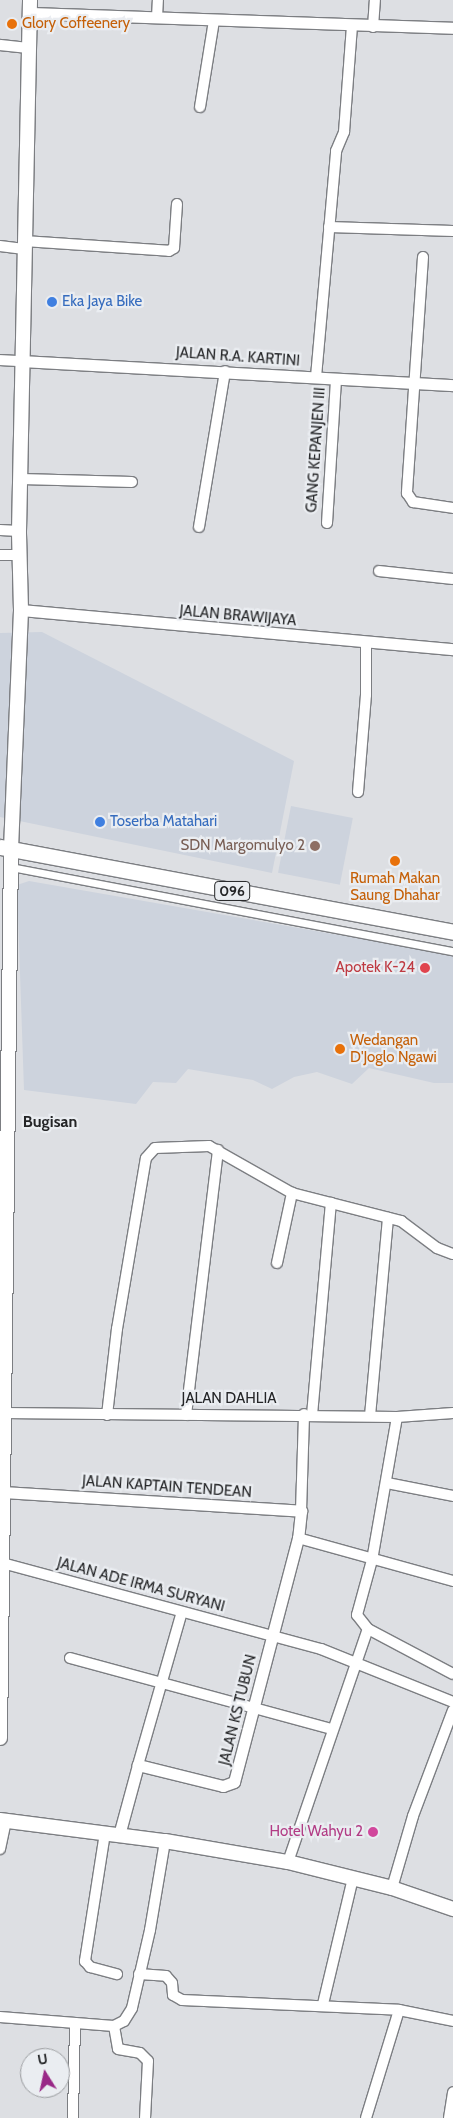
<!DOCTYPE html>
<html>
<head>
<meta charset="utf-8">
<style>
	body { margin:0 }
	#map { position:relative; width:453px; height:2118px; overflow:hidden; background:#dddfe3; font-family:Cabin,sans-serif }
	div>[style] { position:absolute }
	.built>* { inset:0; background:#cdd3dd; transform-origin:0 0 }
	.roads { filter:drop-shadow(1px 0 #7c7e82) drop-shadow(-1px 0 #7c7e82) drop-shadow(0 1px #7c7e82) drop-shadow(0 -1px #7c7e82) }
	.pedestrian>* { height:7px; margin:-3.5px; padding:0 3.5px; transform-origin:3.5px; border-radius:3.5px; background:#fff }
	.minor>* { height:10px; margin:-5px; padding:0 5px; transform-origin:5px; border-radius:5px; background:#fff }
	.tertiary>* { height:11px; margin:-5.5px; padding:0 5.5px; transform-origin:5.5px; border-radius:5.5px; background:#fff }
	.secondary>* { height:14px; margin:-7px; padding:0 7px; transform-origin:7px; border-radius:7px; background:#fff }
	.primary>* { height:15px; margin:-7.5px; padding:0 7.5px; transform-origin:7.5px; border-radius:7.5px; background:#fff }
	.dots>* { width:14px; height:14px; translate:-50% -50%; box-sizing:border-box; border:2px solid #eaedf1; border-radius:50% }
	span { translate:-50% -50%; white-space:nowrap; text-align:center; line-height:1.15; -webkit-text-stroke:4.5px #eaedf1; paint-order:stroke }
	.shield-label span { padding:1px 4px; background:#eaedf1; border:1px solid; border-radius:4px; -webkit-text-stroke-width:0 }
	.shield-label { font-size:14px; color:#242527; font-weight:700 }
	.food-label { font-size:15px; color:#c56008 }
	.left { translate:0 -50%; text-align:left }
	.shop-label { font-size:15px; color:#366cbe }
	.street-label { font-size:15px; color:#242527 }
	.education-label { font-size:15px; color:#785e54 }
	.right { translate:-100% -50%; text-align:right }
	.health-label { font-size:15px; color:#be3a42 }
	.hotel-label { font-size:15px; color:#b23c85 }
	.neighbourhood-label { font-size:16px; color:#242527; font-weight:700 }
	.north { position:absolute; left:20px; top:2048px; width:50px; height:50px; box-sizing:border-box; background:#eaedf1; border:1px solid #9b9da0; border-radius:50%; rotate:350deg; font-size:14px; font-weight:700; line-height:20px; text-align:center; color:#242527 }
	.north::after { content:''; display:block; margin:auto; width:18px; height:22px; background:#992887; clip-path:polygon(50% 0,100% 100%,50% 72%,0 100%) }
</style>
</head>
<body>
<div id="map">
	<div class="built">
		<i style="clip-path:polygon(42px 632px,294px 761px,272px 873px,0 817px,0 633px)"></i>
		<i style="left:291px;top:806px;width:63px;height:68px;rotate:11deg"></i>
		<i style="clip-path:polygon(29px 881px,453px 955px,453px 1083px,434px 1083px,369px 1068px,352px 1084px,317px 1072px,294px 1077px,272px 1089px,253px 1080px,188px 1069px,176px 1083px,153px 1082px,136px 1104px,24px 1090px,17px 885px)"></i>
	</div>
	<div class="roads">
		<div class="pedestrian">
			<i style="left:11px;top:867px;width:450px;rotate:10.8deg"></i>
		</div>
		<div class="minor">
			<i style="left:157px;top:17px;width:17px;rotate:-87deg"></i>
			<i style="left:373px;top:27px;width:27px;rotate:-86deg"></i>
			<i style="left:0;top:45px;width:28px;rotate:6deg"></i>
			<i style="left:200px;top:107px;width:87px;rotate:-80.8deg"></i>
			<i style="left:329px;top:227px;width:124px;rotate:1.8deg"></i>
			<i style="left:24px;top:241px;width:145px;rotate:3.9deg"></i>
			<i style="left:169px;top:251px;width:6px;rotate:-31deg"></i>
			<i style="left:174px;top:248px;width:44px;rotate:-86.1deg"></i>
			<i style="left:0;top:246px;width:24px;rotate:7deg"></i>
			<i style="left:423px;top:257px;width:237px;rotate:93.9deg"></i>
			<i style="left:407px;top:493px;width:11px;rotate:56deg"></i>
			<i style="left:413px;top:502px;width:40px;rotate:8.5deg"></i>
			<i style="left:0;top:360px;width:22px;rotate:3deg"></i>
			<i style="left:316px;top:377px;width:227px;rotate:-84.9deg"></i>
			<i style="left:336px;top:151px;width:21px;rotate:-67deg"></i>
			<i style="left:344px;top:132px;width:106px;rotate:-85.7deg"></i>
			<i style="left:21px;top:479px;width:111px;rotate:1.5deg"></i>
			<i style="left:327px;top:523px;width:144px;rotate:-86.4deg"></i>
			<i style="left:199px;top:527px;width:158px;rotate:-80.5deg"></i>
			<i style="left:0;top:530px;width:19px;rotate:3deg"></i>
			<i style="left:0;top:555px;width:20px"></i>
			<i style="left:379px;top:571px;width:74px;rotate:6.2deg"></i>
			<i style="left:358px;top:792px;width:97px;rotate:-85.3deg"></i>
			<i style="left:366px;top:695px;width:53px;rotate:-90deg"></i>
			<i style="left:277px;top:1263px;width:72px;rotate:-77.9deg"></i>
			<i style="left:4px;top:1413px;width:393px;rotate:0.6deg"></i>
			<i style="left:397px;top:1417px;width:56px;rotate:-4.1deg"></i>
			<i style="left:107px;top:1415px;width:87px;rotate:-83.4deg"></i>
			<i style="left:117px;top:1329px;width:173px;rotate:-80.4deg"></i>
			<i style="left:146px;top:1158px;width:13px;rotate:-48deg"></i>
			<i style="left:155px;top:1148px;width:54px;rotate:-2.1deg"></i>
			<i style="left:209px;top:1146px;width:95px;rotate:29.5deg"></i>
			<i style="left:292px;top:1193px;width:113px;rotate:14.4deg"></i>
			<i style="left:401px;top:1221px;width:45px;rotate:36.9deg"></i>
			<i style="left:437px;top:1248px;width:17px;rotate:21deg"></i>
			<i style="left:186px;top:1415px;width:267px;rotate:-83.1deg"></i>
			<i style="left:312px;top:1415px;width:213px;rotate:-84.9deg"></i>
			<i style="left:370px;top:1416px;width:199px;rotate:-84.8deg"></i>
			<i style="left:397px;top:1417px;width:145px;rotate:99.9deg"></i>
			<i style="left:372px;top:1560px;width:57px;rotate:105.3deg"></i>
			<i style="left:357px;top:1615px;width:18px;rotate:52deg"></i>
			<i style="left:368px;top:1629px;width:96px;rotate:27.9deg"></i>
			<i style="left:387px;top:1483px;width:67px;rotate:11.1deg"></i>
			<i style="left:301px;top:1511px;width:97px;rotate:-88.2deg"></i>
			<i style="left:298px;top:1538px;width:161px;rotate:15.5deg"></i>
			<i style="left:2px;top:1563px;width:330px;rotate:15.1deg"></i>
			<i style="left:321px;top:1649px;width:142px;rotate:21.9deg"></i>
			<i style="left:70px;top:1658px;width:270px;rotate:15.2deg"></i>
			<i style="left:138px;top:1765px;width:159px;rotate:-74deg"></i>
			<i style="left:105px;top:1833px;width:130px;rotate:98.9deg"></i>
			<i style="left:85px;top:1961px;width:8px;rotate:50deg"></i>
			<i style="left:90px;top:1967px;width:28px;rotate:15deg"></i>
			<i style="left:0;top:1849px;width:29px;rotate:-78deg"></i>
			<i style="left:288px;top:1862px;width:246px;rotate:-71.1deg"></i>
			<i style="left:392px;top:1888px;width:75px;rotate:-73.7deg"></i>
			<i style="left:413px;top:1816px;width:113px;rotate:-69.3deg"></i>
			<i style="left:139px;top:1974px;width:27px;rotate:4deg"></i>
			<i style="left:166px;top:1976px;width:9px;rotate:49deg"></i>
			<i style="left:172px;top:1983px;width:12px;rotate:85deg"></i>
			<i style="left:173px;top:1995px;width:10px;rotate:29deg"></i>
			<i style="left:182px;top:2000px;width:217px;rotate:2.6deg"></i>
			<i style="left:399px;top:2010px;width:55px;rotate:11.5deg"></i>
			<i style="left:323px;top:2004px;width:130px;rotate:-76.6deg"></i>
			<i style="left:0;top:2017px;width:114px;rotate:4.5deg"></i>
			<i style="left:114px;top:2026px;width:11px;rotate:-27deg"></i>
			<i style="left:124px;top:2021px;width:15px;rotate:-58deg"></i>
			<i style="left:132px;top:2008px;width:80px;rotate:-77deg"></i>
			<i style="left:150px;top:1930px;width:90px;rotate:-80.4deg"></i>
			<i style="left:114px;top:2026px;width:23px;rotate:80deg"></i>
			<i style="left:118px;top:2049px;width:22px;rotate:10deg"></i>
			<i style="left:140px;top:2053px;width:11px;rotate:45deg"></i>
			<i style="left:148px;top:2061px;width:57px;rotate:93deg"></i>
			<i style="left:73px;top:2118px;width:95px;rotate:-88.8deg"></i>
			<i style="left:366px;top:2118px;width:113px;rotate:-73deg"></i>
			<i style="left:449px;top:2118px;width:26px;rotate:-81deg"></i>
		</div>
		<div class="tertiary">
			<i style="left:30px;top:13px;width:423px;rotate:2deg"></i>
			<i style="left:22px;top:361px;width:432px;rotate:3.2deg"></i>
			<i style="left:21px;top:610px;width:434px;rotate:5.2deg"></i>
			<i style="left:3px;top:1492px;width:299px;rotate:3.6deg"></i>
			<i style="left:301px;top:1511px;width:27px;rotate:96deg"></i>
			<i style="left:298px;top:1538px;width:252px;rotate:104.7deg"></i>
			<i style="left:234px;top:1782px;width:12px;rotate:160deg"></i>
			<i style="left:223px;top:1786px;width:88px;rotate:-166.1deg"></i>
			<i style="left:138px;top:1765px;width:73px;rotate:105.2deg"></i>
		</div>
		<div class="secondary">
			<i style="left:0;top:1738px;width:889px;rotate:-89.29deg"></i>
			<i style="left:11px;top:849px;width:239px;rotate:-87.6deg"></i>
			<i style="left:21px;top:610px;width:79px;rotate:-91.5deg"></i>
			<i style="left:19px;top:531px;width:531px;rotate:-88.81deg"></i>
			<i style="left:0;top:1820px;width:166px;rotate:7.3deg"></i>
			<i style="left:165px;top:1841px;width:125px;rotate:9.7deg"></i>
			<i style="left:288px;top:1862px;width:107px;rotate:14deg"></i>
			<i style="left:392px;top:1888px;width:65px;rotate:19deg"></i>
		</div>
		<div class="primary">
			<i style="left:0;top:847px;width:461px;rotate:10.6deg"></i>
		</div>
	</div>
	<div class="dots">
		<i style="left:12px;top:24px;background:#e8710a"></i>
		<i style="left:52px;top:302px;background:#3f7fe0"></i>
		<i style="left:100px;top:822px;background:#3f7fe0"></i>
		<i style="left:315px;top:846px;background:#8d6e63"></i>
		<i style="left:395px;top:861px;background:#e8710a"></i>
		<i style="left:425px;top:968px;background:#e0444e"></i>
		<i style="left:340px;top:1049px;background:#e8710a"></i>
		<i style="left:373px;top:1832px;background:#d1479c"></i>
	</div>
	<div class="shield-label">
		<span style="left:232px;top:891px">096</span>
	</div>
	<div class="food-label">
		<span class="left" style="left:22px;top:24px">Glory Coffeenery</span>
		<span style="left:395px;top:887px">Rumah Makan<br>Saung Dhahar</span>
		<span class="left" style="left:350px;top:1049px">Wedangan<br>D'Joglo Ngawi</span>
	</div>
	<div class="shop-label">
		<span class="left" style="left:62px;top:302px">Eka Jaya Bike</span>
		<span class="left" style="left:110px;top:822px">Toserba Matahari</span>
	</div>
	<div class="street-label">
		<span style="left:238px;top:357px;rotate:4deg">JALAN R.A. KARTINI</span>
		<span style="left:316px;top:450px;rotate:-86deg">GANG KEPANJEN III</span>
		<span style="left:238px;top:616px;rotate:5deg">JALAN BRAWIJAYA</span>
		<span style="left:229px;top:1399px">JALAN DAHLIA</span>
		<span style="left:167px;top:1487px;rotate:4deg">JALAN KAPTAIN TENDEAN</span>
		<span style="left:141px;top:1585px;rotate:15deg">JALAN ADE IRMA SURYANI</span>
		<span style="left:238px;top:1710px;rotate:-76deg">JALAN KS TUBUN</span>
	</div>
	<div class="education-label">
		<span class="right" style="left:305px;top:846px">SDN Margomulyo 2</span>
	</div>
	<div class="health-label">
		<span class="right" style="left:415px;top:968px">Apotek K-24</span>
	</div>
	<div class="hotel-label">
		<span class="right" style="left:363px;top:1832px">Hotel Wahyu 2</span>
	</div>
	<div class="neighbourhood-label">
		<span style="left:50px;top:1122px">Bugisan</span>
	</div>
	<div class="north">U</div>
</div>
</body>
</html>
